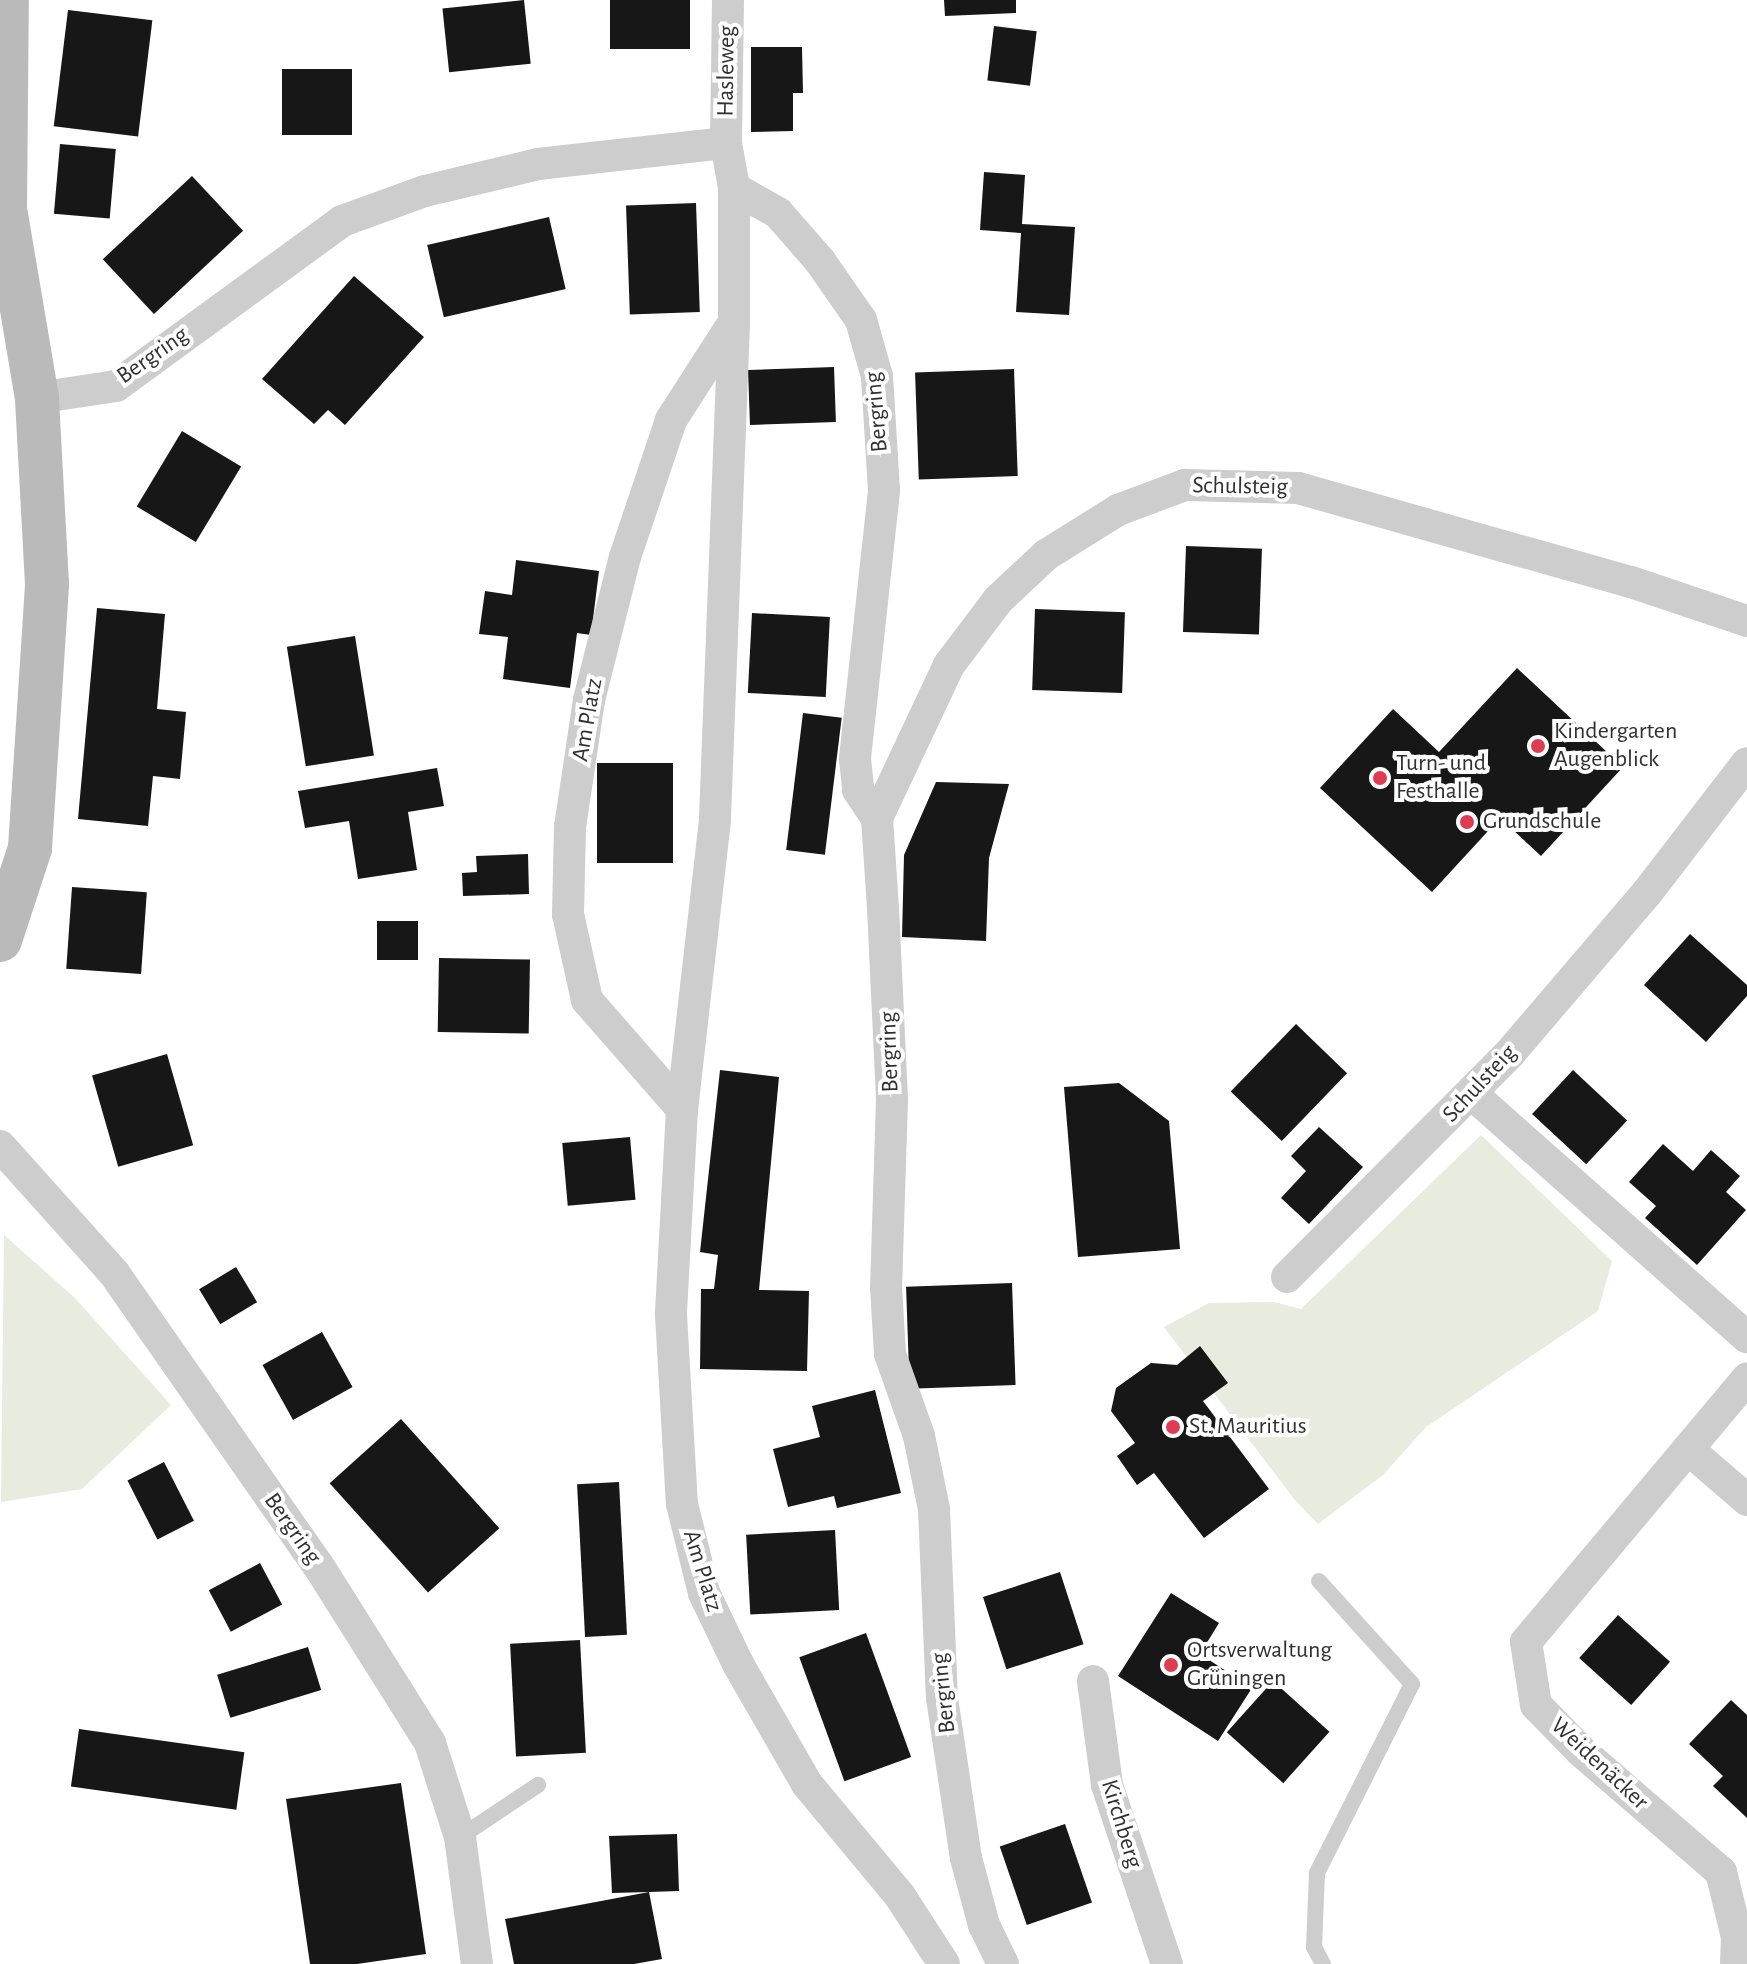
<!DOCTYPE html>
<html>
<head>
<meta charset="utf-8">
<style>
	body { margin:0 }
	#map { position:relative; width:1747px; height:1964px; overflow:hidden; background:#fff; font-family:"Alegreya Sans",sans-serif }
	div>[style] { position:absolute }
	.green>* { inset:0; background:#e7ecdf }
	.building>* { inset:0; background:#171717; transform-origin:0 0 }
	.lane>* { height:16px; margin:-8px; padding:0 8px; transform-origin:8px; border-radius:8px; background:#cdcdcd }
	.street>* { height:32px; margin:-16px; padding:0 16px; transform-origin:16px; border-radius:16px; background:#cdcdcd }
	.secondary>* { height:44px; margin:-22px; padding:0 22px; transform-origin:22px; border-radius:22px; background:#bababa }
	.dots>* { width:22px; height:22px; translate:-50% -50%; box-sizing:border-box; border:4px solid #fff; border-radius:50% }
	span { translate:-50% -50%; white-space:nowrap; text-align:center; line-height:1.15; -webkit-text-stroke:8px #fff; paint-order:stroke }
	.street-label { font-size:24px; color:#303030 }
	.poi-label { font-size:24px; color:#303030 }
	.left { translate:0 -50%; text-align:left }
</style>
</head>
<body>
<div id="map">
	<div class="green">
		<i style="clip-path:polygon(1481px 1135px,1612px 1261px,1598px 1311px,1426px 1427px,1383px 1475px,1318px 1524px,1294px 1499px,1164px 1327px,1209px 1303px,1274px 1302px,1301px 1309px)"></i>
		<i style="clip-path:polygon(4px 1235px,75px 1298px,171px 1405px,82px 1489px,1px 1502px)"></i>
	</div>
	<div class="building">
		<i style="left:524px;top:0;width:64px;height:82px;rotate:84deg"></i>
		<i style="left:610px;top:0;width:80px;height:49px"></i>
		<i style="clip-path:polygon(944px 0,1016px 0,1016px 13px,945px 16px)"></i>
		<i style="left:68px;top:10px;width:85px;height:117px;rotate:7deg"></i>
		<i style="left:994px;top:26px;width:43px;height:55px;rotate:7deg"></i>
		<i style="clip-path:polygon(751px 47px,802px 47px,803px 93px,793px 93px,793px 131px,751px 132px)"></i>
		<i style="left:282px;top:69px;width:70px;height:66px"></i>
		<i style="left:60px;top:144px;width:56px;height:70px;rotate:5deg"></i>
		<i style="clip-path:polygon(984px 172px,1025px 175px,1022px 224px,1075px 227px,1069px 315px,1016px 312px,1021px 233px,980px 230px)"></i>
		<i style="left:192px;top:176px;width:75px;height:122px;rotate:47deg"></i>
		<i style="left:696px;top:203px;width:109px;height:70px;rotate:88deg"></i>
		<i style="left:549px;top:217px;width:74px;height:125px;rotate:77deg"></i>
		<i style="clip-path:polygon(354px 276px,424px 337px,345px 425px,328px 410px,314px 424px,262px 379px)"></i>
		<i style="left:834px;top:367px;width:55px;height:86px;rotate:88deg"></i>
		<i style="left:1014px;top:369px;width:107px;height:99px;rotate:88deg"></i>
		<i style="left:182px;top:431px;width:69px;height:88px;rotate:31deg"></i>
		<i style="left:1186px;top:546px;width:76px;height:86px;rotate:2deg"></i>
		<i style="clip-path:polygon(516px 560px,599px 571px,591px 635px,577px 633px,570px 688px,503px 679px,508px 637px,479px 634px,485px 591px,512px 595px)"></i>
		<i style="clip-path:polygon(97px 608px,165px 614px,157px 709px,186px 712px,180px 779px,153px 776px,148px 826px,78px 819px)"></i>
		<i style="left:1035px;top:609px;width:90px;height:81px;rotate:2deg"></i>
		<i style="left:752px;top:613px;width:78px;height:80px;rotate:3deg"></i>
		<i style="left:355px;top:636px;width:121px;height:69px;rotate:81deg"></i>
		<i style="clip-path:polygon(1517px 668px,1623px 767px,1541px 856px,1500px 818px,1432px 892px,1320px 788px,1393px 709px,1439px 752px)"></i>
		<i style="left:803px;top:713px;width:39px;height:138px;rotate:7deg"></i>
		<i style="left:597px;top:763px;width:76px;height:100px"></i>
		<i style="clip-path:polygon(437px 768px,444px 806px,408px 812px,417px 870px,358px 879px,349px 821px,305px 828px,298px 791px)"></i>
		<i style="clip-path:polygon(936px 782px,1009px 784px,989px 858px,986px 941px,902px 937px,904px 855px)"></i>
		<i style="clip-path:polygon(528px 854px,529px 894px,463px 896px,462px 873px,477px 872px,476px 856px)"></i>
		<i style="left:72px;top:887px;width:75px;height:82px;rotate:4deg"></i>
		<i style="left:377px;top:921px;width:41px;height:39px"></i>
		<i style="clip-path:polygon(1690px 934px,1747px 985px,1747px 996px,1706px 1042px,1644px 985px)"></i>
		<i style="left:439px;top:958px;width:91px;height:74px;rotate:1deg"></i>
		<i style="left:1296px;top:1024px;width:71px;height:94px;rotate:44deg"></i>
		<i style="left:167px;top:1054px;width:95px;height:78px;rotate:74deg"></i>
		<i style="clip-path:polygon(720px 1070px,779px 1077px,759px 1290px,809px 1291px,807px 1371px,700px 1369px,701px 1289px,714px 1289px,718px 1255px,700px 1252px)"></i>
		<i style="left:1573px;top:1070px;width:74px;height:60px;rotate:43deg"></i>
		<i style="clip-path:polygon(1119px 1083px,1169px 1121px,1180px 1249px,1078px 1257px,1064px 1087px)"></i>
		<i style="clip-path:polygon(1319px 1127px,1363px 1167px,1309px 1224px,1281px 1198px,1306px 1171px,1291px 1156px)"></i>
		<i style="left:630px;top:1137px;width:63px;height:68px;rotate:85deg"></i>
		<i style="clip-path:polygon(1663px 1144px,1693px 1171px,1711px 1150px,1740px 1176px,1726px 1192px,1746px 1210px,1697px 1265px,1645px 1218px,1656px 1206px,1629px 1182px)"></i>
		<i style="left:236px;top:1267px;width:41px;height:43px;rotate:59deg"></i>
		<i style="left:1012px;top:1283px;width:102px;height:106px;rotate:88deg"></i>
		<i style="left:322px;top:1332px;width:63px;height:68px;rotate:61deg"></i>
		<i style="clip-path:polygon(1200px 1346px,1228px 1383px,1203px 1401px,1269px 1489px,1204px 1538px,1154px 1473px,1137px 1485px,1117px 1456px,1135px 1443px,1111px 1411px,1116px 1388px,1151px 1363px,1177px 1365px)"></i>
		<i style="clip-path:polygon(875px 1390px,901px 1493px,837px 1508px,834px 1496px,788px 1507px,773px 1449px,820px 1437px,812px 1406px)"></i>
		<i style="left:401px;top:1419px;width:147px;height:96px;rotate:48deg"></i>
		<i style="left:164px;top:1462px;width:66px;height:41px;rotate:63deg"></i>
		<i style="left:619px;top:1482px;width:153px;height:42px;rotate:87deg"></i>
		<i style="left:835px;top:1530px;width:80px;height:89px;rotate:87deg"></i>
		<i style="left:260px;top:1563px;width:47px;height:58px;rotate:62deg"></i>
		<i style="left:1060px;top:1572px;width:76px;height:81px;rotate:72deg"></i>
		<i style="clip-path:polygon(1171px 1593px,1219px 1623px,1200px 1654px,1252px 1688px,1218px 1741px,1118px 1676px)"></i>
		<i style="left:1618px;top:1615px;width:70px;height:58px;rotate:42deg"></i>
		<i style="left:866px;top:1633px;width:132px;height:71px;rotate:70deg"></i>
		<i style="left:580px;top:1640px;width:113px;height:70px;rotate:87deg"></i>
		<i style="left:308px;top:1647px;width:45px;height:95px;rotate:73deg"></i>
		<i style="left:1273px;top:1681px;width:76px;height:69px;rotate:42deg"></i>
		<i style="clip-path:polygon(1731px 1700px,1747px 1715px,1747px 1818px,1713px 1786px,1723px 1776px,1689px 1744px)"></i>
		<i style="left:79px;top:1729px;width:167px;height:58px;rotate:8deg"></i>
		<i style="clip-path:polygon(401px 1783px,426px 1954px,357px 1964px,310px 1964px,286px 1799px)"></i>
		<i style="left:1065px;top:1824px;width:83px;height:69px;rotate:71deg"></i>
		<i style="clip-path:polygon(677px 1834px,679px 1891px,649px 1892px,662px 1959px,634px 1964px,514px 1964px,505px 1919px,649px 1892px,612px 1893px,609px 1836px)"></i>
	</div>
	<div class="lane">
		<i style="left:1319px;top:1581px;width:139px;rotate:47.9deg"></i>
		<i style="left:1412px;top:1684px;width:212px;rotate:116.7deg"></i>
		<i style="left:1317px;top:1873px;width:74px;rotate:92.3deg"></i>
		<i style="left:1314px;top:1947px;width:19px;rotate:62deg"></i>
		<i style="left:460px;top:1837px;width:94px;rotate:-33.7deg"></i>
	</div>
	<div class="street">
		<i style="left:728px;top:0;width:143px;rotate:90.8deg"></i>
		<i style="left:726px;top:143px;width:46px;rotate:79.9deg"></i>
		<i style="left:734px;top:188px;width:135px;rotate:90deg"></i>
		<i style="left:734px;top:323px;width:497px;rotate:92.2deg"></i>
		<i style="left:715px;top:820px;width:291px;rotate:96.5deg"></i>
		<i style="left:682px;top:1109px;width:206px;rotate:93.1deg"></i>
		<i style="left:671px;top:1315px;width:189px;rotate:86.7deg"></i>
		<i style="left:682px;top:1504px;width:92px;rotate:76.1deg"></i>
		<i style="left:704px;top:1593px;width:79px;rotate:64.4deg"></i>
		<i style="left:738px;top:1664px;width:138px;rotate:60.1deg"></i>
		<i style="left:807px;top:1784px;width:146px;rotate:50.3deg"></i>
		<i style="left:900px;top:1896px;width:81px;rotate:57.1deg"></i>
		<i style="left:734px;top:188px;width:51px;rotate:29.6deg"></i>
		<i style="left:778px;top:213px;width:64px;rotate:48.8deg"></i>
		<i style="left:820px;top:261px;width:72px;rotate:55.2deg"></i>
		<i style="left:861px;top:320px;width:58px;rotate:74.1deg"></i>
		<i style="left:877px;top:376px;width:115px;rotate:86.5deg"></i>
		<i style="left:884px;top:491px;width:270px;rotate:96.2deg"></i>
		<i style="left:855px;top:759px;width:31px;rotate:84deg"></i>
		<i style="left:858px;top:790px;width:34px;rotate:56deg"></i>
		<i style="left:877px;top:818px;width:90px;rotate:86.2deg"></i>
		<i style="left:883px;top:908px;width:191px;rotate:87.3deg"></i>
		<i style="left:892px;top:1099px;width:188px;rotate:91.8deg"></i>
		<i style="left:886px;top:1287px;width:67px;rotate:86.6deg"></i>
		<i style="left:890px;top:1354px;width:87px;rotate:70.5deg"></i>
		<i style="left:919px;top:1436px;width:75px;rotate:78.4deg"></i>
		<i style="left:934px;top:1509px;width:189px;rotate:87.6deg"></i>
		<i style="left:942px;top:1698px;width:162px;rotate:81.5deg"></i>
		<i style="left:966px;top:1858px;width:69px;rotate:75deg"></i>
		<i style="left:984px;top:1925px;width:43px;rotate:64deg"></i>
		<i style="left:37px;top:398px;width:80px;rotate:-8.6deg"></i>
		<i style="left:116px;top:386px;width:280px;rotate:-36.1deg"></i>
		<i style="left:342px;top:221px;width:88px;rotate:-19.9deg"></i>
		<i style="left:425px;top:191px;width:116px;rotate:-13.4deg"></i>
		<i style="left:538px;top:164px;width:189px;rotate:-6.4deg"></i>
		<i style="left:877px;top:818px;width:169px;rotate:-64.8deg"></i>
		<i style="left:949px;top:665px;width:81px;rotate:-53deg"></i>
		<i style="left:998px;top:600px;width:66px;rotate:-43.2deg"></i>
		<i style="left:1046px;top:555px;width:85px;rotate:-32deg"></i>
		<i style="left:1118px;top:510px;width:72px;rotate:-20.5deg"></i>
		<i style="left:1185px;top:485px;width:113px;rotate:1.5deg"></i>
		<i style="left:1298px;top:488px;width:346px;rotate:15.8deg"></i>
		<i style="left:1631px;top:582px;width:122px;rotate:18.6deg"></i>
		<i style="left:1472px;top:1094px;width:367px;rotate:41.5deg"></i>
		<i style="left:682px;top:1109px;width:145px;rotate:-131.1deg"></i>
		<i style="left:587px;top:1000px;width:88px;rotate:-102.5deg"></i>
		<i style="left:568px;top:914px;width:87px;rotate:-88.7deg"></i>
		<i style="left:570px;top:827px;width:128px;rotate:-81.5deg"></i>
		<i style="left:589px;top:700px;width:147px;rotate:-75.9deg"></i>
		<i style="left:625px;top:557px;width:145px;rotate:-71.4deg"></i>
		<i style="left:671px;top:420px;width:113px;rotate:-57.3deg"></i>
		<i style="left:0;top:1146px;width:171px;rotate:48.1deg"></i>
		<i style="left:114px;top:1273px;width:356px;rotate:55.1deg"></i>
		<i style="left:318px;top:1565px;width:210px;rotate:57.8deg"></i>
		<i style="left:430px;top:1743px;width:99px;rotate:72.3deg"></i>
		<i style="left:460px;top:1837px;width:128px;rotate:82.4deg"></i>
		<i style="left:1287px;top:1277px;width:316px;rotate:-45.1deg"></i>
		<i style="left:1510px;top:1053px;width:209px;rotate:-49.5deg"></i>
		<i style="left:1646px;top:894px;width:165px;rotate:-52.4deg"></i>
		<i style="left:1688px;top:1449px;width:78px;rotate:40.8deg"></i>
		<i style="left:1093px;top:1681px;width:105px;rotate:82.3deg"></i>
		<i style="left:1107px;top:1785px;width:189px;rotate:71.5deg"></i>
		<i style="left:1736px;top:1964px;width:27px;rotate:-88deg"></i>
		<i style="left:1737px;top:1937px;width:67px;rotate:-103.8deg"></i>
		<i style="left:1721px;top:1872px;width:185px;rotate:-139.2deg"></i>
		<i style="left:1581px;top:1751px;width:64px;rotate:-134.4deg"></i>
		<i style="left:1536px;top:1705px;width:64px;rotate:-99deg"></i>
		<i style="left:1526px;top:1642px;width:344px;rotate:-50deg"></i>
	</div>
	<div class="secondary">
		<i style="left:0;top:940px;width:97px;rotate:-71.9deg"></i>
		<i style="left:30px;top:848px;width:265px;rotate:-86.3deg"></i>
		<i style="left:47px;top:584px;width:186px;rotate:-93.1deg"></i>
		<i style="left:37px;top:398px;width:192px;rotate:-99.6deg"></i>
		<i style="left:5px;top:209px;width:209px;rotate:-89.5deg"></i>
	</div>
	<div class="dots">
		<i style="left:1538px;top:746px;background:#dc3d52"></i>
		<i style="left:1380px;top:778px;background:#dc3d52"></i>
		<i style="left:1467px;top:822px;background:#dc3d52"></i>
		<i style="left:1173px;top:1427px;background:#dc3d52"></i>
		<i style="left:1171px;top:1665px;background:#dc3d52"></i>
	</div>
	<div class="street-label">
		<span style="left:727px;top:71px;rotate:-89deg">Hasleweg</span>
		<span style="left:153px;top:356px;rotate:-35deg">Bergring</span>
		<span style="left:877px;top:412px;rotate:-95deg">Bergring</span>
		<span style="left:1240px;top:487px;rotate:1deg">Schulsteig</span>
		<span style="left:588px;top:720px;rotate:-80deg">Am Platz</span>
		<span style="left:890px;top:1052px;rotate:-92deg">Bergring</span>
		<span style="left:1480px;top:1084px;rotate:-47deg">Schulsteig</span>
		<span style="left:292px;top:1529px;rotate:55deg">Bergring</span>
		<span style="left:702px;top:1571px;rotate:73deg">Am Platz</span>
		<span style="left:944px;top:1693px;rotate:-96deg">Bergring</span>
		<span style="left:1599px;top:1764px;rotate:43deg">Weidenäcker</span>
		<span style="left:1121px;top:1824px;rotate:73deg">Kirchberg</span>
	</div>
	<div class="poi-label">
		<span class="left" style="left:1554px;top:746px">Kindergarten<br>Augenblick</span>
		<span class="left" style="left:1396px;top:778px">Turn- und<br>Festhalle</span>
		<span class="left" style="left:1483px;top:822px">Grundschule</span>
		<span class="left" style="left:1189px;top:1427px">St. Mauritius</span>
		<span class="left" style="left:1187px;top:1665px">Ortsverwaltung<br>Grüningen</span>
	</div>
</div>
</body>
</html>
